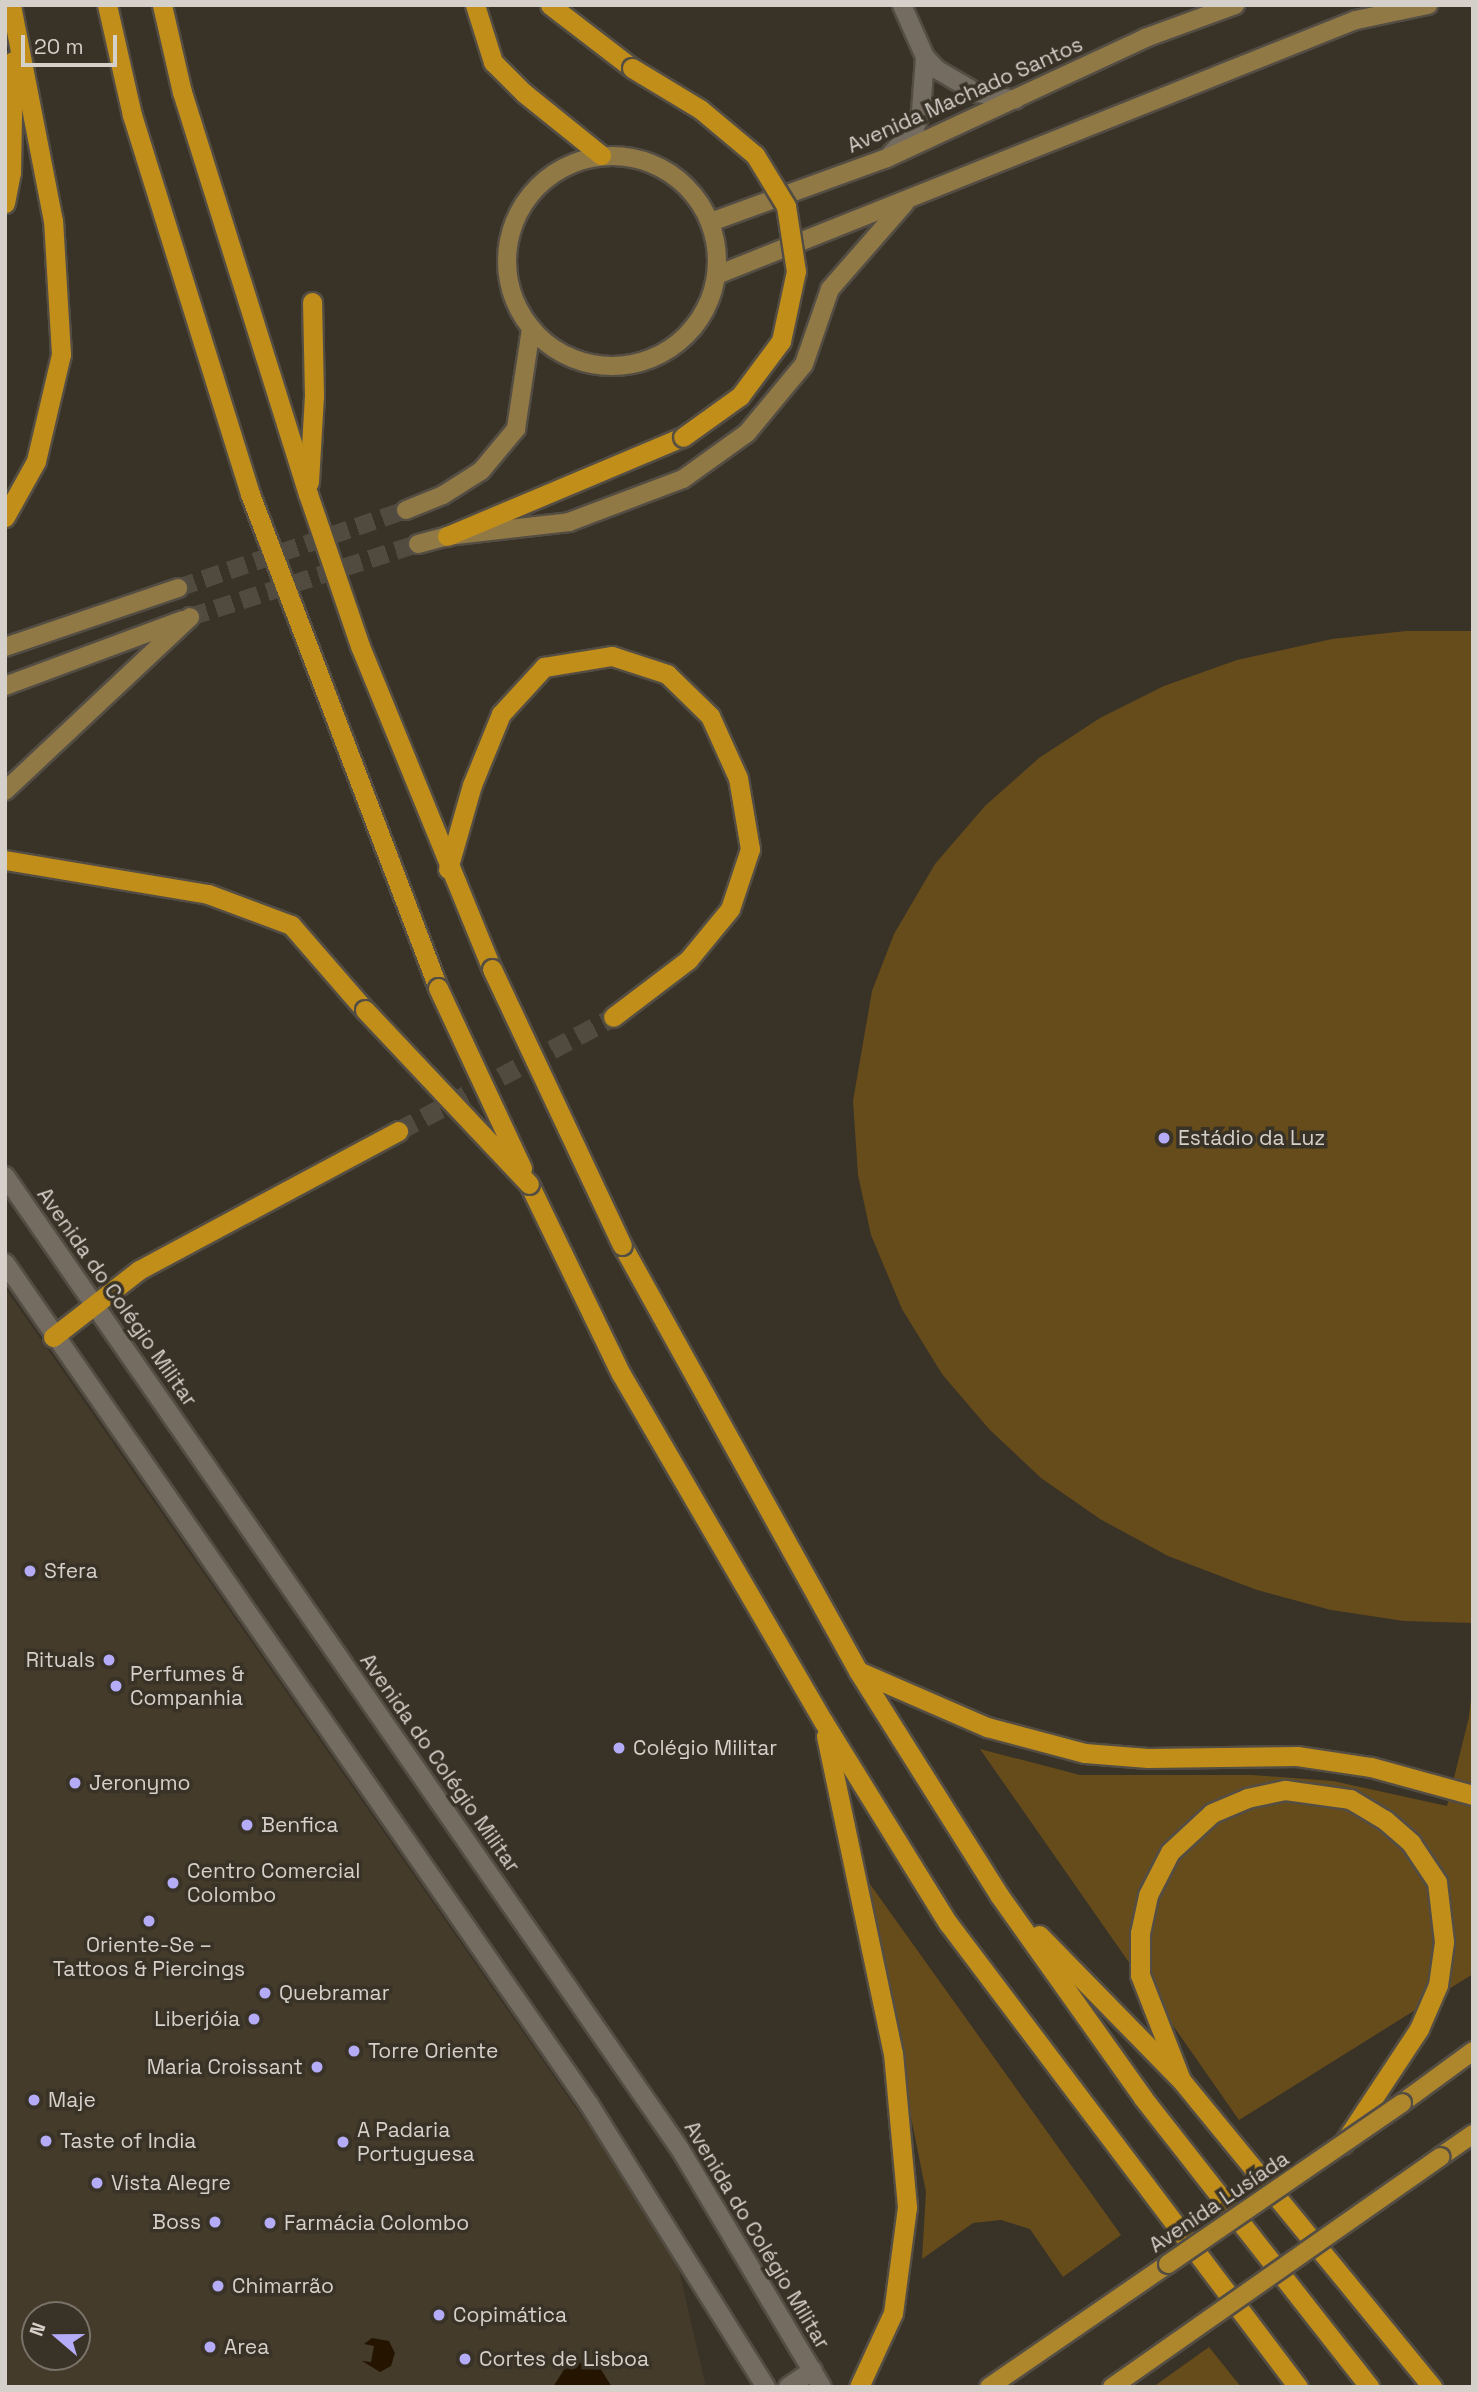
<!DOCTYPE html>
<html>
<head>
<meta charset="utf-8">
<style>
	body { margin:0 }
	#map { position:relative; width:1478px; height:2392px; overflow:hidden; background:#393227; font-family:"Space Grotesk",sans-serif }
	div>[style] { position:absolute }
	.built>* { inset:0; background:#453b2a }
	.green>* { inset:0; background:#664c1b }
	.water>* { inset:0; background:#251500 }
	.secondary-tunnel>* { height:18px; margin-top:-9px; transform-origin:0; background:repeating-linear-gradient(90deg,#504a3f 0 18px,transparent 0 27px) }
	.trunk-tunnel>* { height:19px; margin-top:-9.5px; transform-origin:0; background:repeating-linear-gradient(90deg,#504a3f 0 19px,transparent 0 29px) }
	.roads { filter:drop-shadow(2px 0 #534d44) drop-shadow(-2px 0 #534d44) drop-shadow(0 2px #534d44) drop-shadow(0 -2px #534d44) }
	.minor>* { height:18px; margin:-9px; padding:0 9px; transform-origin:9px; border-radius:9px; background:#746c60 }
	.tertiary>* { height:18px; margin:-9px; padding:0 9px; transform-origin:9px; border-radius:9px; background:#746c60 }
	.secondary>* { height:18px; margin:-9px; padding:0 9px; transform-origin:9px; border-radius:9px; background:#917946 }
	.secondary>.ring { margin:-9px; padding:0; box-sizing:content-box; background:none; border:18px solid #917946; border-radius:50% }
	.primary>* { height:18px; margin:-9px; padding:0 9px; transform-origin:9px; border-radius:9px; background:#ae862b }
	.trunk>* { height:19px; margin:-9.5px; padding:0 9.5px; transform-origin:9.5px; border-radius:9.5px; background:#c18e1a }
	.bridges { filter:drop-shadow(2px 0 #534d44) drop-shadow(-2px 0 #534d44) drop-shadow(0 2px #534d44) drop-shadow(0 -2px #534d44) }
	.primary-bridge>* { height:18px; margin:-9px; padding:0 9px; transform-origin:9px; border-radius:9px; background:#ae862b }
	.trunk-bridge>* { height:19px; margin:-9.5px; padding:0 9.5px; transform-origin:9.5px; border-radius:9.5px; background:#c18e1a }
	.dots>* { width:19px; height:19px; translate:-50% -50%; box-sizing:border-box; border:4px solid #393227; border-radius:50% }
	span { translate:-50% -50%; white-space:nowrap; text-align:center; line-height:1.15; -webkit-text-stroke:7px #393227; paint-order:stroke }
	.street-label { font-size:21px; color:#d5d0ca }
	.poi-label { font-size:21px; color:#d5d0ca }
	.left { translate:0 -50%; text-align:left }
	.right { translate:-100% -50%; text-align:right }
	.frame { position:absolute; inset:0; border:7px solid #d5d0ca; pointer-events:none }
	.north { position:absolute; left:21px; top:2301px; width:70px; height:70px; box-sizing:border-box; background:#393227; border:2px solid #777168; border-radius:50%; rotate:290deg; font-size:19px; font-weight:700; line-height:28px; text-align:center; color:#d5d0ca }
	.north::after { content:''; display:block; margin:auto; width:24px; height:32px; background:#b5acf8; clip-path:polygon(50% 0,100% 100%,50% 72%,0 100%) }
	.scale { position:absolute; left:21px; top:35px; width:96px; height:32px; box-sizing:border-box; border:4px solid #d5d0ca; border-top:0; padding-left:9px; font-size:21px; line-height:24px; white-space:nowrap; color:#d5d0ca; -webkit-text-stroke:5px #393227; paint-order:stroke }
</style>
</head>
<body>
<div id="map">
	<div class="built">
		<i style="clip-path:polygon(evenodd,5px 1288px,674px 2249px,706px 2387px,5px 2387px,5px 1288px,35px 2315px,77px 2315px,77px 2357px,35px 2357px,35px 2315px)"></i>
	</div>
	<div class="green">
		<i style="clip-path:polygon(1406px 631px,1473px 631px,1473px 1623px,1404px 1621px,1331px 1610px,1257px 1590px,1168px 1556px,1100px 1519px,1041px 1478px,989px 1429px,942px 1374px,902px 1309px,871px 1235px,858px 1175px,853px 1101px,872px 991px,894px 934px,935px 864px,985px 806px,1039px 758px,1100px 718px,1164px 686px,1237px 660px,1332px 639px)"></i>
		<i style="clip-path:polygon(1473px 1680px,1473px 1974px,1239px 2120px,980px 1749px,1080px 1775px,1252px 1775px,1333px 1781px,1447px 1806px,1469px 1717px)"></i>
		<i style="clip-path:polygon(862px 1873px,1121px 2235px,1063px 2277px,1030px 2229px,1001px 2220px,973px 2223px,922px 2259px,926px 2192px)"></i>
		<i style="clip-path:polygon(1209px 2347px,1241px 2387px,1153px 2387px)"></i>
	</div>
	<div class="water">
		<i style="clip-path:polygon(372px 2338px,389px 2341px,395px 2353px,391px 2366px,380px 2372px,362px 2361px,371px 2362px,374px 2346px,364px 2344px)"></i>
		<i style="clip-path:polygon(583px 2362px,600px 2368px,612px 2387px,553px 2387px,565px 2368px)"></i>
	</div>
	<div class="secondary-tunnel">
		<i style="left:178px;top:588px;width:241px;rotate:-18.9deg"></i>
		<i style="left:190px;top:617px;width:239px;rotate:-17.8deg"></i>
	</div>
	<div class="trunk-tunnel">
		<i style="left:398px;top:1131px;width:243px;rotate:-27.9deg"></i>
	</div>
	<div class="roads">
		<div class="minor">
			<i style="left:902px;top:5px;width:57px;rotate:66.1deg"></i>
			<i style="left:925px;top:57px;width:16px;rotate:47deg"></i>
			<i style="left:936px;top:69px;width:48px;rotate:30.3deg"></i>
			<i style="left:977px;top:93px;width:39px;rotate:10deg"></i>
			<i style="left:891px;top:154px;width:35px;rotate:-47deg"></i>
			<i style="left:915px;top:128px;width:17px;rotate:-69deg"></i>
			<i style="left:921px;top:112px;width:55px;rotate:-85.8deg"></i>
			<i style="left:788px;top:2387px;width:30px;rotate:-34deg"></i>
		</div>
		<div class="tertiary">
			<i style="left:5px;top:1176px;width:1184px;rotate:55.25deg"></i>
			<i style="left:680px;top:2149px;width:277px;rotate:59.2deg"></i>
			<i style="left:5px;top:1263px;width:1024px;rotate:55.22deg"></i>
			<i style="left:589px;top:2104px;width:334px;rotate:58deg"></i>
		</div>
		<div class="secondary">
			<i class="ring" style="left:507px;top:156px;width:192px;height:192px"></i>
			<i style="left:711px;top:222px;width:187px;rotate:-20deg"></i>
			<i style="left:887px;top:158px;width:285px;rotate:-24.9deg"></i>
			<i style="left:1145px;top:38px;width:96px;rotate:-20.1deg"></i>
			<i style="left:717px;top:275px;width:688px;rotate:-21.76deg"></i>
			<i style="left:1356px;top:20px;width:74px;rotate:-11.8deg"></i>
			<i style="left:406px;top:510px;width:40px;rotate:-22deg"></i>
			<i style="left:443px;top:495px;width:45px;rotate:-32.3deg"></i>
			<i style="left:481px;top:471px;width:55px;rotate:-50.2deg"></i>
			<i style="left:516px;top:429px;width:101px;rotate:-81.5deg"></i>
			<i style="left:418px;top:544px;width:30px;rotate:-15deg"></i>
			<i style="left:447px;top:536px;width:123px;rotate:-6.5deg"></i>
			<i style="left:569px;top:522px;width:122px;rotate:-20.7deg"></i>
			<i style="left:683px;top:479px;width:79px;rotate:-35.7deg"></i>
			<i style="left:747px;top:433px;width:89px;rotate:-50.4deg"></i>
			<i style="left:804px;top:364px;width:79px;rotate:-70.9deg"></i>
			<i style="left:830px;top:289px;width:114px;rotate:-48.9deg"></i>
			<i style="left:5px;top:647px;width:183px;rotate:-18.8deg"></i>
			<i style="left:5px;top:686px;width:189px;rotate:-20.4deg"></i>
			<i style="left:5px;top:791px;width:254px;rotate:-43.2deg"></i>
		</div>
		<div class="primary">
			<i style="left:1402px;top:2103px;width:88px;rotate:-36.2deg"></i>
			<i style="left:1440px;top:2157px;width:40px;rotate:-34.9deg"></i>
			<i style="left:989px;top:2387px;width:217px;rotate:-34.5deg"></i>
		</div>
		<div class="trunk">
			<i style="left:107px;top:5px;width:113px;rotate:77.2deg"></i>
			<i style="left:132px;top:115px;width:397px;rotate:72.7deg"></i>
			<i style="left:250px;top:494px;width:529px;rotate:69.16deg"></i>
			<i style="left:162px;top:5px;width:89px;rotate:77.1deg"></i>
			<i style="left:182px;top:92px;width:421px;rotate:72.6deg"></i>
			<i style="left:308px;top:494px;width:161px;rotate:71.1deg"></i>
			<i style="left:360px;top:646px;width:349px;rotate:67.8deg"></i>
			<i style="left:475px;top:5px;width:60px;rotate:72.5deg"></i>
			<i style="left:493px;top:62px;width:44px;rotate:45deg"></i>
			<i style="left:524px;top:93px;width:99px;rotate:38.8deg"></i>
			<i style="left:550px;top:5px;width:103px;rotate:37.5deg"></i>
			<i style="left:5px;top:203px;width:32px;rotate:-79deg"></i>
			<i style="left:11px;top:172px;width:111px;rotate:-89deg"></i>
			<i style="left:309px;top:482px;width:87px;rotate:-86.7deg"></i>
			<i style="left:314px;top:395px;width:93px;rotate:-91.2deg"></i>
			<i style="left:5px;top:517px;width:64px;rotate:-61deg"></i>
			<i style="left:36px;top:461px;width:110px;rotate:-76.8deg"></i>
			<i style="left:61px;top:354px;width:133px;rotate:-93.4deg"></i>
			<i style="left:53px;top:221px;width:220px;rotate:-101deg"></i>
			<i style="left:447px;top:536px;width:256px;rotate:-22.8deg"></i>
			<i style="left:5px;top:860px;width:206px;rotate:9.5deg"></i>
			<i style="left:208px;top:894px;width:89px;rotate:20.5deg"></i>
			<i style="left:291px;top:925px;width:113px;rotate:49deg"></i>
			<i style="left:448px;top:869px;width:87px;rotate:-74.1deg"></i>
			<i style="left:472px;top:785px;width:77px;rotate:-67.8deg"></i>
			<i style="left:501px;top:714px;width:64px;rotate:-47.5deg"></i>
			<i style="left:544px;top:667px;width:69px;rotate:-9.2deg"></i>
			<i style="left:612px;top:656px;width:58px;rotate:18.1deg"></i>
			<i style="left:667px;top:674px;width:60px;rotate:44.3deg"></i>
			<i style="left:710px;top:716px;width:68px;rotate:65.7deg"></i>
			<i style="left:738px;top:778px;width:72px;rotate:80.4deg"></i>
			<i style="left:750px;top:849px;width:63px;rotate:108.4deg"></i>
			<i style="left:730px;top:909px;width:66px;rotate:129.5deg"></i>
			<i style="left:688px;top:960px;width:94px;rotate:142.8deg"></i>
			<i style="left:529px;top:1184px;width:211px;rotate:64.2deg"></i>
			<i style="left:621px;top:1374px;width:402px;rotate:59.8deg"></i>
			<i style="left:823px;top:1721px;width:238px;rotate:58.3deg"></i>
			<i style="left:948px;top:1923px;width:581px;rotate:52.97deg"></i>
			<i style="left:622px;top:1245px;width:487px;rotate:61deg"></i>
			<i style="left:858px;top:1671px;width:265px;rotate:57.8deg"></i>
			<i style="left:999px;top:1895px;width:249px;rotate:54.6deg"></i>
			<i style="left:1143px;top:2098px;width:367px;rotate:51.9deg"></i>
			<i style="left:53px;top:1337px;width:109px;rotate:-37.9deg"></i>
			<i style="left:139px;top:1270px;width:294px;rotate:-28.2deg"></i>
			<i style="left:858px;top:1671px;width:141px;rotate:23.5deg"></i>
			<i style="left:987px;top:1727px;width:101px;rotate:14.9deg"></i>
			<i style="left:1085px;top:1753px;width:63px;rotate:4.5deg"></i>
			<i style="left:1148px;top:1758px;width:149px;rotate:-0.8deg"></i>
			<i style="left:1297px;top:1756px;width:75px;rotate:8.5deg"></i>
			<i style="left:1371px;top:1767px;width:106px;rotate:15.4deg"></i>
			<i style="left:826px;top:1736px;width:324px;rotate:78.1deg"></i>
			<i style="left:893px;top:2053px;width:155px;rotate:84.8deg"></i>
			<i style="left:907px;top:2207px;width:107px;rotate:97.5deg"></i>
			<i style="left:893px;top:2313px;width:81px;rotate:114.7deg"></i>
			<i style="left:1039px;top:1935px;width:203px;rotate:45.6deg"></i>
			<i style="left:1181px;top:2080px;width:397px;rotate:50.7deg"></i>
			<i style="left:1181px;top:2080px;width:113px;rotate:-111.3deg"></i>
			<i style="left:1140px;top:1975px;width:42px;rotate:-90deg"></i>
			<i style="left:1140px;top:1933px;width:39px;rotate:-78deg"></i>
			<i style="left:1148px;top:1895px;width:48px;rotate:-62.9deg"></i>
			<i style="left:1170px;top:1852px;width:57px;rotate:-42.9deg"></i>
			<i style="left:1212px;top:1813px;width:38px;rotate:-23deg"></i>
			<i style="left:1247px;top:1798px;width:39px;rotate:-12deg"></i>
			<i style="left:1285px;top:1790px;width:66px;rotate:7.9deg"></i>
			<i style="left:1350px;top:1799px;width:41px;rotate:31deg"></i>
			<i style="left:1385px;top:1820px;width:35px;rotate:41deg"></i>
			<i style="left:1411px;top:1843px;width:47px;rotate:56.3deg"></i>
			<i style="left:1437px;top:1882px;width:60px;rotate:83.3deg"></i>
			<i style="left:1444px;top:1942px;width:43px;rotate:97.9deg"></i>
			<i style="left:1438px;top:1985px;width:48px;rotate:113.4deg"></i>
			<i style="left:1419px;top:2029px;width:138px;rotate:123.5deg"></i>
		</div>
	</div>
	<div class="bridges">
		<div class="primary-bridge">
			<i style="left:1168px;top:2264px;width:284px;rotate:-34.5deg"></i>
			<i style="left:1112px;top:2387px;width:401px;rotate:-35deg"></i>
		</div>
		<div class="trunk-bridge">
			<i style="left:632px;top:68px;width:79px;rotate:31.1deg"></i>
			<i style="left:700px;top:109px;width:72px;rotate:39.9deg"></i>
			<i style="left:755px;top:155px;width:60px;rotate:58.7deg"></i>
			<i style="left:786px;top:206px;width:66px;rotate:81.3deg"></i>
			<i style="left:796px;top:271px;width:72px;rotate:102.1deg"></i>
			<i style="left:781px;top:341px;width:69px;rotate:126.7deg"></i>
			<i style="left:740px;top:396px;width:70px;rotate:144.3deg"></i>
			<i style="left:492px;top:969px;width:305px;rotate:64.8deg"></i>
			<i style="left:438px;top:988px;width:199px;rotate:65deg"></i>
			<i style="left:365px;top:1010px;width:239px;rotate:46.7deg"></i>
		</div>
	</div>
	<div class="dots">
		<i style="left:1164px;top:1138px;background:#b5acf8"></i>
		<i style="left:30px;top:1571px;background:#b5acf8"></i>
		<i style="left:109px;top:1660px;background:#b5acf8"></i>
		<i style="left:116px;top:1686px;background:#b5acf8"></i>
		<i style="left:619px;top:1748px;background:#b5acf8"></i>
		<i style="left:75px;top:1783px;background:#b5acf8"></i>
		<i style="left:247px;top:1825px;background:#b5acf8"></i>
		<i style="left:173px;top:1883px;background:#b5acf8"></i>
		<i style="left:149px;top:1921px;background:#b5acf8"></i>
		<i style="left:265px;top:1993px;background:#b5acf8"></i>
		<i style="left:254px;top:2019px;background:#b5acf8"></i>
		<i style="left:354px;top:2051px;background:#b5acf8"></i>
		<i style="left:317px;top:2067px;background:#b5acf8"></i>
		<i style="left:34px;top:2100px;background:#b5acf8"></i>
		<i style="left:46px;top:2141px;background:#b5acf8"></i>
		<i style="left:343px;top:2142px;background:#b5acf8"></i>
		<i style="left:97px;top:2183px;background:#b5acf8"></i>
		<i style="left:215px;top:2222px;background:#b5acf8"></i>
		<i style="left:270px;top:2223px;background:#b5acf8"></i>
		<i style="left:218px;top:2286px;background:#b5acf8"></i>
		<i style="left:439px;top:2315px;background:#b5acf8"></i>
		<i style="left:210px;top:2347px;background:#b5acf8"></i>
		<i style="left:465px;top:2359px;background:#b5acf8"></i>
	</div>
	<div class="street-label">
		<span style="left:965px;top:95px;rotate:-24deg">Avenida Machado Santos</span>
		<span style="left:117px;top:1297px;rotate:55deg">Avenida do Colégio Militar</span>
		<span style="left:440px;top:1763px;rotate:55deg">Avenida do Colégio Militar</span>
		<span style="left:1219px;top:2202px;rotate:-34deg">Avenida Lusíada</span>
		<span style="left:757px;top:2235px;rotate:59deg">Avenida do Colégio Militar</span>
	</div>
	<div class="poi-label">
		<span class="left" style="left:1178px;top:1138px">Estádio da Luz</span>
		<span class="left" style="left:44px;top:1571px">Sfera</span>
		<span class="right" style="left:95px;top:1660px">Rituals</span>
		<span class="left" style="left:130px;top:1686px">Perfumes &amp;<br>Companhia</span>
		<span class="left" style="left:633px;top:1748px">Colégio Militar</span>
		<span class="left" style="left:89px;top:1783px">Jeronymo</span>
		<span class="left" style="left:261px;top:1825px">Benfica</span>
		<span class="left" style="left:187px;top:1883px">Centro Comercial<br>Colombo</span>
		<span style="left:149px;top:1957px">Oriente-Se –<br>Tattoos &amp; Piercings</span>
		<span class="left" style="left:279px;top:1993px">Quebramar</span>
		<span class="right" style="left:240px;top:2019px">Liberjóia</span>
		<span class="left" style="left:368px;top:2051px">Torre Oriente</span>
		<span class="right" style="left:303px;top:2067px">Maria Croissant</span>
		<span class="left" style="left:48px;top:2100px">Maje</span>
		<span class="left" style="left:357px;top:2142px">A Padaria<br>Portuguesa</span>
		<span class="left" style="left:60px;top:2141px">Taste of India</span>
		<span class="left" style="left:111px;top:2183px">Vista Alegre</span>
		<span class="right" style="left:201px;top:2222px">Boss</span>
		<span class="left" style="left:284px;top:2223px">Farmácia Colombo</span>
		<span class="left" style="left:232px;top:2286px">Chimarrão</span>
		<span class="left" style="left:453px;top:2315px">Copimática</span>
		<span class="left" style="left:224px;top:2347px">Area</span>
		<span class="left" style="left:479px;top:2359px">Cortes de Lisboa</span>
	</div>
	<div class="frame"></div>
	<div class="north">N</div>
	<div class="scale">20 m</div>
</div>
</body>
</html>
